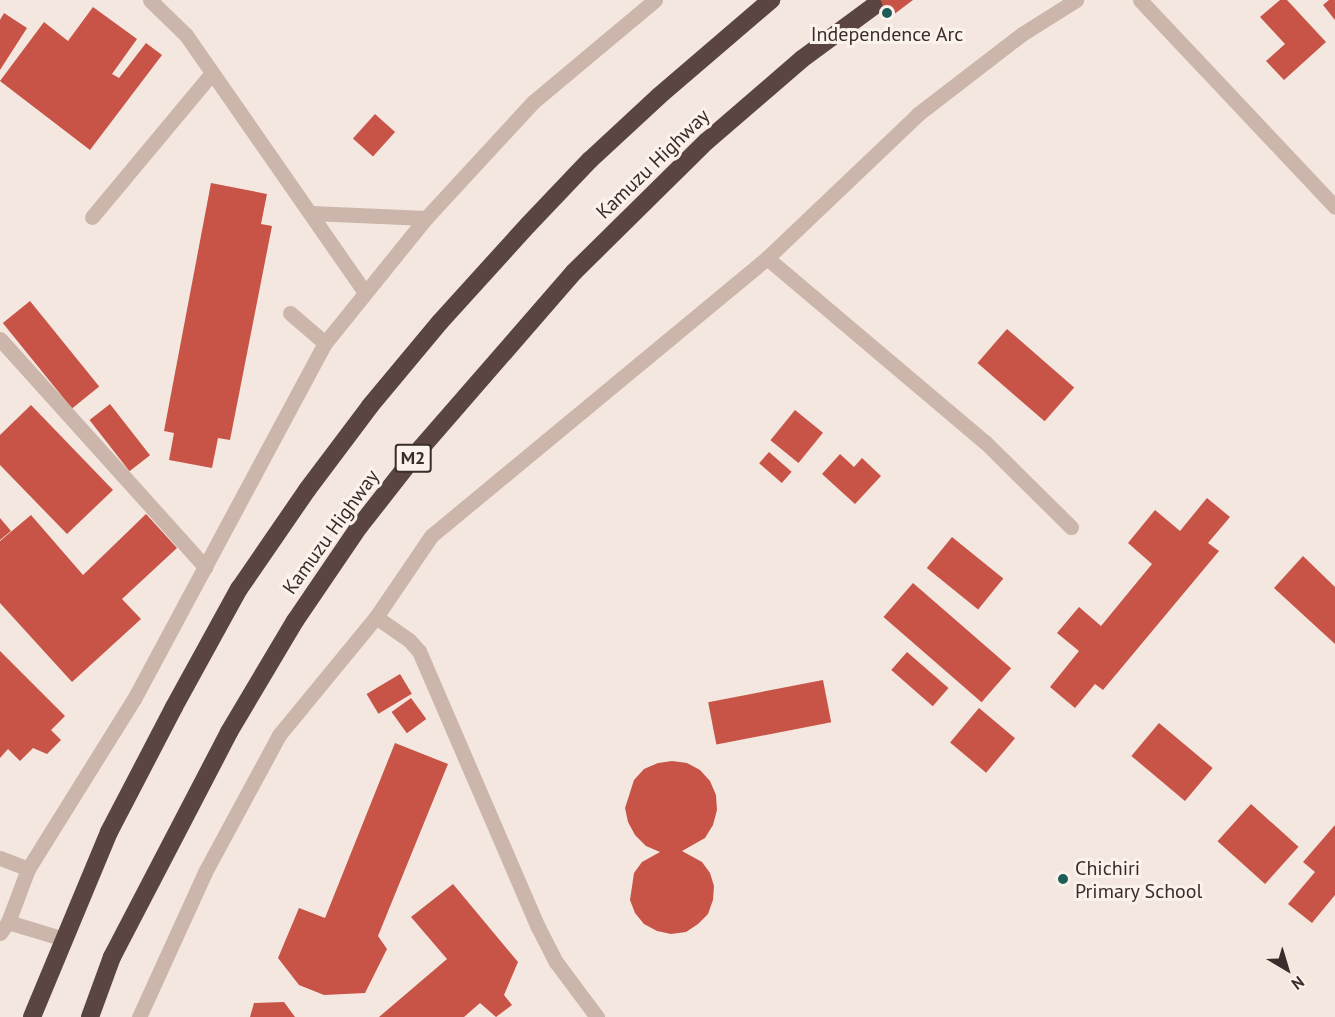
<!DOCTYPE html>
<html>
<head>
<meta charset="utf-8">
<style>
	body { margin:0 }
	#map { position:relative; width:1335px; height:1017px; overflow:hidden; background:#f3e7df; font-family:"PT Sans",sans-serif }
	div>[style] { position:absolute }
	.building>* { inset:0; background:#c85448; transform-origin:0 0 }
	.minor>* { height:15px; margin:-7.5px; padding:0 7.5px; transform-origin:7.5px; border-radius:7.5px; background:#ccb5aa }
	.highway>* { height:18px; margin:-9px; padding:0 9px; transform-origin:9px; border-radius:9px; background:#5b4541 }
	.dots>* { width:16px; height:16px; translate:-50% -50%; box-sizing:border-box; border:3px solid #fbf2ec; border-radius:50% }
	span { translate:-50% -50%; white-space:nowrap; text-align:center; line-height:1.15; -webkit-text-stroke:6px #fbf2ec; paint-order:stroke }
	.shield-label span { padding:2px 4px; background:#fbf2ec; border:2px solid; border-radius:4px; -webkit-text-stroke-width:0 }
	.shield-label { font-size:18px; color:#3a2c2a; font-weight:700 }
	.poi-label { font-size:20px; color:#3a2c2a }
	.left { translate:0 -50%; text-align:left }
	.street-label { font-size:20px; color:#3a2c2a }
	.north { position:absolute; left:1257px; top:939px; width:60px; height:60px; -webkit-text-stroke:4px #fbf2ec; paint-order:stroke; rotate:142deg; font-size:16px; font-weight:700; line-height:24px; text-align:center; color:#3a2c2a }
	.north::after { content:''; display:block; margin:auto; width:21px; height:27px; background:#3a2c2a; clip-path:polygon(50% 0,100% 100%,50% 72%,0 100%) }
</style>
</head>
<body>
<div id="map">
	<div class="building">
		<i style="clip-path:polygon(870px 0,913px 0,885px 21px)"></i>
		<i style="clip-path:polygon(1280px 0,1287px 0,1326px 42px,1284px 80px,1266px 61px,1285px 44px,1260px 17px)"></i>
		<i style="clip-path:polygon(1329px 0,1335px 0,1335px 20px,1323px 5px)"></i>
		<i style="clip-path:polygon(93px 7px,137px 39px,112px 74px,119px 78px,146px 43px,162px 55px,90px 150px,0 81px,44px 22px,68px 41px)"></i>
		<i style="clip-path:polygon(4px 13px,27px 28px,0 70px,0 20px)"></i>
		<i style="left:375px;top:114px;width:27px;height:33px;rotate:42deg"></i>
		<i style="clip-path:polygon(211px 183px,267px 194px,261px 224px,272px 226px,230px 440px,218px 438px,212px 468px,169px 460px,174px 433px,164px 431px)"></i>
		<i style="left:30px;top:301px;width:110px;height:35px;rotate:51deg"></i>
		<i style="left:1007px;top:329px;width:89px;height:45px;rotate:41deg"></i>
		<i style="left:110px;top:404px;width:65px;height:26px;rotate:52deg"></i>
		<i style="clip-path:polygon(31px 405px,113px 490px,67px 534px,0 465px,0 435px)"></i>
		<i style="left:795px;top:410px;width:36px;height:39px;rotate:39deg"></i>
		<i style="left:769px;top:452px;width:30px;height:15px;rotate:41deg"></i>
		<i style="clip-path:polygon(840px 454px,854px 467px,862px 458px,881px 476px,855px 504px,822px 474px)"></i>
		<i style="clip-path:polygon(1207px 498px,1230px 517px,1208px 543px,1219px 551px,1103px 690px,1095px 684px,1075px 708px,1050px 687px,1079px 651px,1057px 633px,1079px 607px,1101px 626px,1152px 564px,1128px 543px,1155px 510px,1180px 531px)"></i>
		<i style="clip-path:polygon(146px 514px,177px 548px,122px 599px,141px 619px,72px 682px,0 603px,0 541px,31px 515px,83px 575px)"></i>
		<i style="clip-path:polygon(0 518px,11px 531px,0 540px)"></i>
		<i style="left:952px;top:537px;width:66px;height:40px;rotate:39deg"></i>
		<i style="clip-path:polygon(1303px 556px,1335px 587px,1335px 644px,1274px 588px)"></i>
		<i style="left:913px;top:583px;width:130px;height:45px;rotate:41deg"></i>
		<i style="clip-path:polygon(0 651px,65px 716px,51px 730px,61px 740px,47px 754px,33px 748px,20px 761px,8px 749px,0 758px)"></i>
		<i style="left:907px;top:652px;width:55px;height:24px;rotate:41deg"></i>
		<i style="left:400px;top:674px;width:23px;height:39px;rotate:59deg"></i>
		<i style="left:823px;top:680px;width:43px;height:117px;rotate:79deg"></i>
		<i style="left:411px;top:698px;width:26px;height:24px;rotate:54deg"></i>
		<i style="left:979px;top:708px;width:47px;height:45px;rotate:40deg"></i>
		<i style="left:1159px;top:723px;width:70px;height:43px;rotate:40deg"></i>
		<i style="clip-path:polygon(395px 743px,448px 764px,378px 936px,387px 949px,365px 993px,324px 995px,299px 985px,278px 958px,299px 908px,325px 918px)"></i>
		<i style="clip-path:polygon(672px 761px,687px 763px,700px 770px,710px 781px,716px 795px,717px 810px,713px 825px,705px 838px,682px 851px,702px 862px,710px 873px,714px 886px,713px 900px,708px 914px,698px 924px,686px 932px,671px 934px,657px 931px,644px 924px,635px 913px,630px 900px,634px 873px,642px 862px,660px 852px,646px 846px,635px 835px,628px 822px,625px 808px,634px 780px,644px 769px,658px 763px)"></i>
		<i style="left:1251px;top:804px;width:64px;height:50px;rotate:42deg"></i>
		<i style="clip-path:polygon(1335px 825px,1335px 895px,1312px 923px,1288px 904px,1315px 872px,1303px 862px)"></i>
		<i style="clip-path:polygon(453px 884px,518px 962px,504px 995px,512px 1005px,496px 1017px,480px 1003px,464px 1017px,379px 1017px,447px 959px,411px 917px)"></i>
		<i style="clip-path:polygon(284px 1002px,295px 1017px,250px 1017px,254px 1003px)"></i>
	</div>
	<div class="minor">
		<i style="left:150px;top:0;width:50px;rotate:44.2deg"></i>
		<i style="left:186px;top:35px;width:314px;rotate:55.2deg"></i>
		<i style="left:1140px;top:0;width:284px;rotate:46.7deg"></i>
		<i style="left:311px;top:213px;width:115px;rotate:2.5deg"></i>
		<i style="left:92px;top:217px;width:186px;rotate:-50.2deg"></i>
		<i style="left:767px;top:258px;width:285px;rotate:40.2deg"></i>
		<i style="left:985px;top:442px;width:121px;rotate:44.7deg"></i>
		<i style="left:290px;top:313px;width:46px;rotate:40.6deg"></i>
		<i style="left:0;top:339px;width:307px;rotate:48deg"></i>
		<i style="left:376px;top:617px;width:40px;rotate:34.9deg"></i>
		<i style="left:409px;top:640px;width:15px;rotate:48deg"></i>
		<i style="left:419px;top:651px;width:301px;rotate:66.7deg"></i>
		<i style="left:538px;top:927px;width:39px;rotate:63deg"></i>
		<i style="left:556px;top:962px;width:69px;rotate:53.3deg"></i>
		<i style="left:0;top:858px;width:30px;rotate:21deg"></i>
		<i style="left:8px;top:922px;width:59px;rotate:16.9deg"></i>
		<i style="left:0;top:933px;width:14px;rotate:-54deg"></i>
		<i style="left:8px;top:922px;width:57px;rotate:-69.3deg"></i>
		<i style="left:28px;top:869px;width:200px;rotate:-58.1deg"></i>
		<i style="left:134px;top:699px;width:404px;rotate:-61.8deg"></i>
		<i style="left:325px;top:343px;width:161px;rotate:-51.1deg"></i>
		<i style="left:426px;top:218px;width:158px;rotate:-47.3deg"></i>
		<i style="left:533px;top:102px;width:159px;rotate:-39.9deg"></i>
		<i style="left:139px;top:1017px;width:159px;rotate:-65.5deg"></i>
		<i style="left:205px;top:872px;width:156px;rotate:-61.6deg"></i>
		<i style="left:279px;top:735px;width:153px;rotate:-50.6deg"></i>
		<i style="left:376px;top:617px;width:98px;rotate:-55.8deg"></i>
		<i style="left:431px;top:536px;width:436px;rotate:-39.6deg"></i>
		<i style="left:767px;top:258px;width:209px;rotate:-43.6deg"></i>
		<i style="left:918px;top:114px;width:131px;rotate:-37.6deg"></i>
		<i style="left:1022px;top:34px;width:64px;rotate:-32.2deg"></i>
	</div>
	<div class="highway">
		<i style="left:32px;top:1017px;width:200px;rotate:-67.4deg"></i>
		<i style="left:109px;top:832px;width:141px;rotate:-62.5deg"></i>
		<i style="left:174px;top:707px;width:135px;rotate:-61.2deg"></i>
		<i style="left:239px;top:589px;width:120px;rotate:-55.5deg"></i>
		<i style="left:307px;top:490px;width:105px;rotate:-53.1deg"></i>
		<i style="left:370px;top:406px;width:109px;rotate:-50.2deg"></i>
		<i style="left:440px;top:322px;width:131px;rotate:-47.8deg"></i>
		<i style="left:528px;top:225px;width:90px;rotate:-46.4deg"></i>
		<i style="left:590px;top:160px;width:94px;rotate:-42.8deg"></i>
		<i style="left:659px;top:96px;width:148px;rotate:-40.6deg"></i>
		<i style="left:90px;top:1017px;width:64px;rotate:-69.9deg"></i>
		<i style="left:112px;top:957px;width:254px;rotate:-62.5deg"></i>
		<i style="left:229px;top:732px;width:129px;rotate:-59.3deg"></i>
		<i style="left:295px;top:621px;width:114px;rotate:-55.8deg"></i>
		<i style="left:359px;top:527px;width:100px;rotate:-51.9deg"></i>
		<i style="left:421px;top:448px;width:233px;rotate:-49deg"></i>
		<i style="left:574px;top:272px;width:187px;rotate:-44.6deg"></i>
		<i style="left:707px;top:141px;width:125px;rotate:-40.8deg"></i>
		<i style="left:802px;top:59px;width:89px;rotate:-36.4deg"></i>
	</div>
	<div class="dots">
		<i style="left:887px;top:13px;background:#1e5d57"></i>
		<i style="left:1063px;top:879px;background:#1e5d57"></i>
	</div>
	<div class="shield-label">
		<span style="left:413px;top:458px">M2</span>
	</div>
	<div class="poi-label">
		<span style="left:887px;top:34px">Independence Arc</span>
		<span class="left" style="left:1075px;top:880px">Chichiri<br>Primary School</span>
	</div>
	<div class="street-label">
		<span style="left:653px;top:164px;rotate:-44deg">Kamuzu Highway</span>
		<span style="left:331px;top:532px;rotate:-54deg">Kamuzu Highway</span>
	</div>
	<div class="north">N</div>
</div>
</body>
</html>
